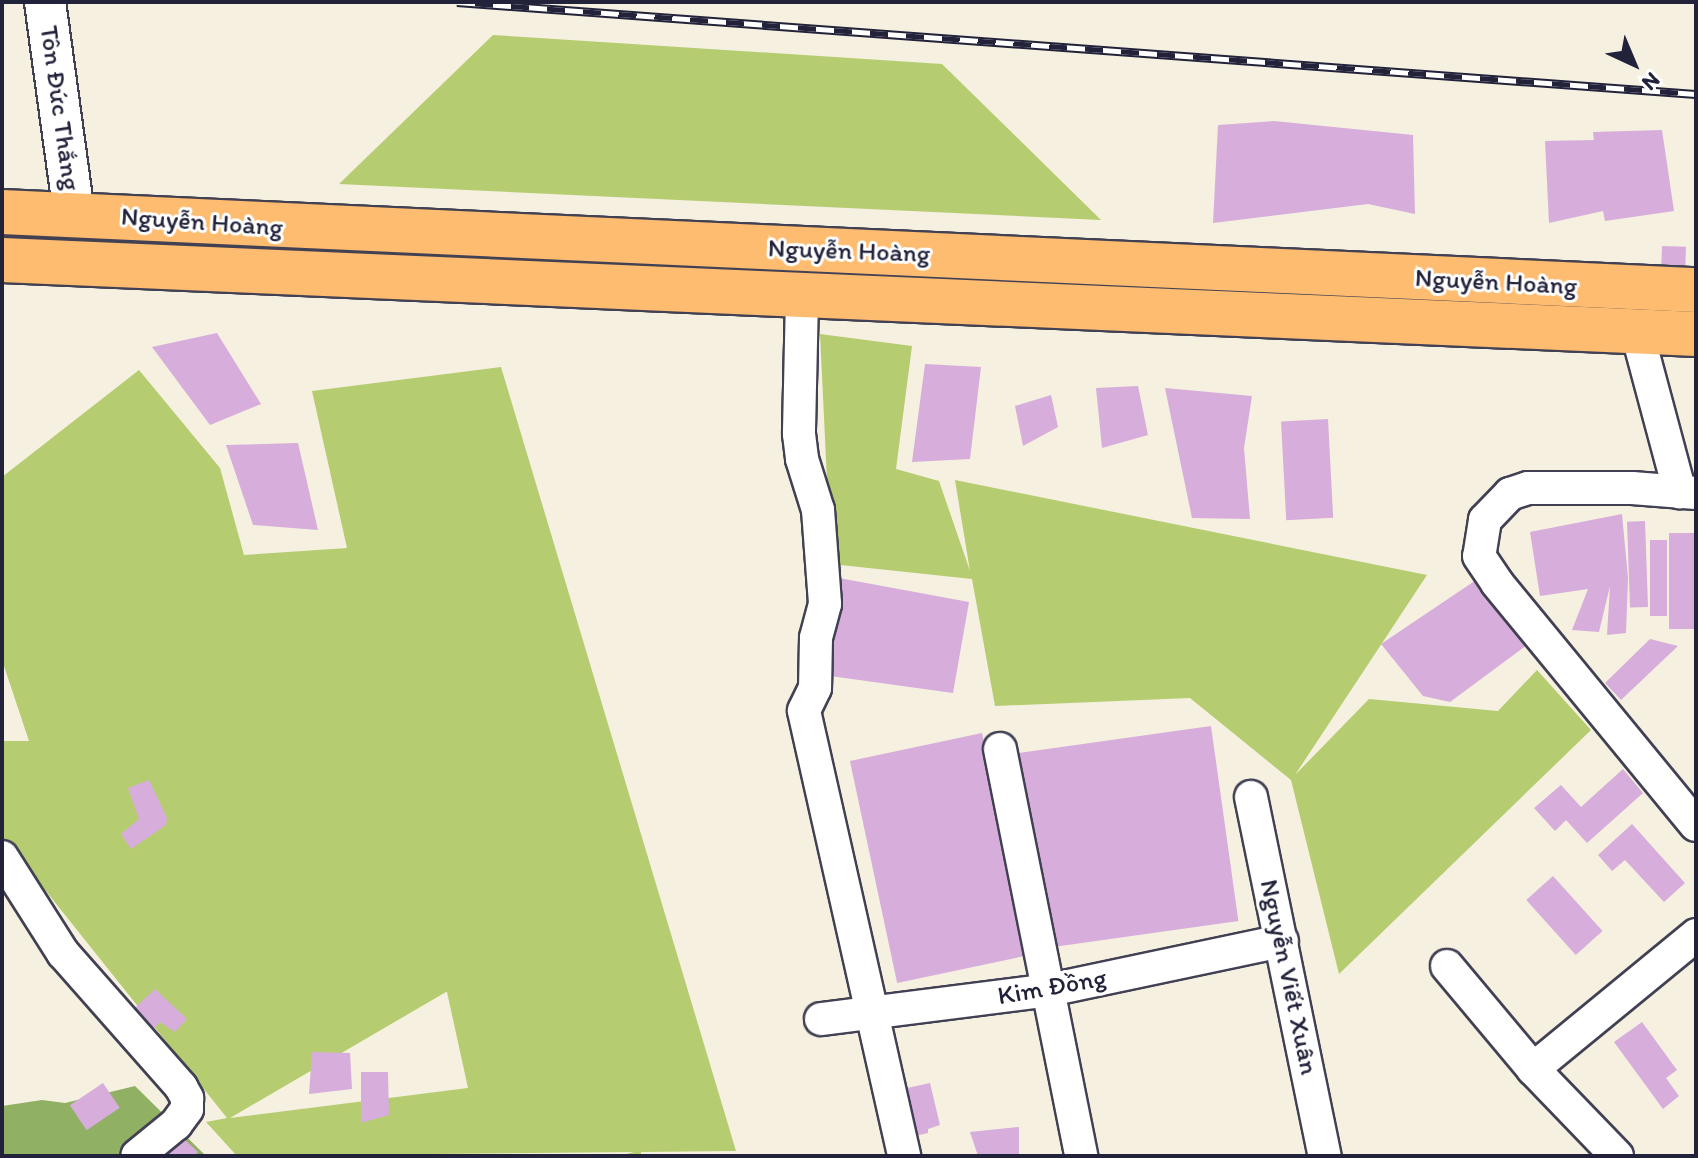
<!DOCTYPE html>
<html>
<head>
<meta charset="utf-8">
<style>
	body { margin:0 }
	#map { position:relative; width:1698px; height:1158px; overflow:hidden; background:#f5f0df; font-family:Itim,sans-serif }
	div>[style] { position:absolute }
	.green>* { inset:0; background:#b6cc71 }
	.forest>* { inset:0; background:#90b063 }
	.building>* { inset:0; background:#d7addc; transform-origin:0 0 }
	.roads { filter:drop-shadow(2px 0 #424154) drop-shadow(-2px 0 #424154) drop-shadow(0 2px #424154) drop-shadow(0 -2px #424154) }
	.minor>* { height:32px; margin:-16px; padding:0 16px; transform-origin:16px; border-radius:16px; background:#fff }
	.tertiary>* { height:40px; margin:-20px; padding:0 20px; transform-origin:20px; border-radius:20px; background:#fff }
	.trunk>* { height:44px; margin:-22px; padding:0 22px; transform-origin:22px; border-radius:22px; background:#fdbc70 }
	.rail>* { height:9px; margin-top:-4.5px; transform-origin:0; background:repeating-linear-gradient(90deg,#fff 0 18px,#22223b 0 36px); box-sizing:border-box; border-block:2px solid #22223b }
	span { translate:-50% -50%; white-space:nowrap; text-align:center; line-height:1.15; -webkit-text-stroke:6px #fff; paint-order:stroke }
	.street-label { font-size:26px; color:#22223b }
	.frame { position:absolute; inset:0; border:4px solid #22223b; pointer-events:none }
	.north { position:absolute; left:1594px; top:24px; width:80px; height:80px; -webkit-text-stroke:6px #fff; paint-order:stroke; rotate:136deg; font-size:22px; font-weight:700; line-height:32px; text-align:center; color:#22223b }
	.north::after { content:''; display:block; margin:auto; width:28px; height:36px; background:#22223b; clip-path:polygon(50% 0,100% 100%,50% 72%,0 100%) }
</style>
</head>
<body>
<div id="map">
	<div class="green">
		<i style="clip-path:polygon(493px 35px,942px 64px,1101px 220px,339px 184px)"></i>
		<i style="clip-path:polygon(820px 334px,912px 346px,896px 469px,939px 481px,970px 571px,955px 480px,1427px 575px,1295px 775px,1369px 699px,1498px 711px,1537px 670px,1591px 730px,1339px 974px,1291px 780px,1190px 698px,995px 706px,972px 579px,831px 564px)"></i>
		<i style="clip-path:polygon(evenodd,501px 367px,736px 1151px,641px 1152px,641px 1156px,619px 1156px,634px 1152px,237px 1156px,206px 1122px,227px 1118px,2px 836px,2px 741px,29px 741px,2px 660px,2px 477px,139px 370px,220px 468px,244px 555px,347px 548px,312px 391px,501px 367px,447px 992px,468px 1088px,230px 1118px,446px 992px,447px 992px)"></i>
	</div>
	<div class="forest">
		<i style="clip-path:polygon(135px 1086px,206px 1156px,2px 1156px,2px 1106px,42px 1100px,65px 1103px)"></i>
	</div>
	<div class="building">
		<i style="clip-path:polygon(1274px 121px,1413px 135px,1415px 214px,1368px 204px,1213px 223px,1218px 125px)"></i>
		<i style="clip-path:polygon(1662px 130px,1674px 211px,1605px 221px,1603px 211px,1549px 223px,1545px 141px,1594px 140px,1593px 132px)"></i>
		<i style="left:1662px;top:246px;width:24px;height:19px;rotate:2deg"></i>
		<i style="clip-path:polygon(217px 333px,261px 404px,210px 425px,152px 347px)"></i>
		<i style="clip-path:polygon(925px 364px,981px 367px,970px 459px,912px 462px)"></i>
		<i style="clip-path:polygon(1138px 386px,1148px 435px,1102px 448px,1096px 388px)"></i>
		<i style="clip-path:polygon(1165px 388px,1252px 396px,1244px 448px,1250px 519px,1192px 518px)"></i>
		<i style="clip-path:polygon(1051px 395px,1058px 427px,1023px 446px,1015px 406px)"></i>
		<i style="left:1328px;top:419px;width:99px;height:47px;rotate:87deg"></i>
		<i style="clip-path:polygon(298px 443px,318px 530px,253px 525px,226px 445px)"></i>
		<i style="clip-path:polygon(1622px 514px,1628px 578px,1626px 633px,1607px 635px,1610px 586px,1599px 632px,1572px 630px,1588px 589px,1540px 596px,1530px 532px)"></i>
		<i style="left:1645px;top:521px;width:86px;height:18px;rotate:88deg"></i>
		<i style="left:1669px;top:533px;width:26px;height:96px"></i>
		<i style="left:1650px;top:540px;width:17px;height:76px"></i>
		<i style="clip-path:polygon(1485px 574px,1527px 645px,1450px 702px,1423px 696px,1381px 644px)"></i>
		<i style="clip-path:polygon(828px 576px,969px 602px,953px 693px,823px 675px)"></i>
		<i style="clip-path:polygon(1650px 639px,1678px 646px,1621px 700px,1605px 683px)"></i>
		<i style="left:1211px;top:726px;width:197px;height:196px;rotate:82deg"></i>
		<i style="left:982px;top:733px;width:227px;height:135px;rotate:78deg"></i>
		<i style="clip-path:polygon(1623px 769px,1643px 793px,1587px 843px,1566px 820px,1555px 831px,1534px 808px,1561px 785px,1581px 807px)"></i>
		<i style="clip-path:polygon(149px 780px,167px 818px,166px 825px,131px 849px,121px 834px,139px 819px,128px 788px)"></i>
		<i style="clip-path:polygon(1632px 824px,1685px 883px,1664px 902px,1625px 860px,1612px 871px,1598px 855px)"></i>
		<i style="left:1553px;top:876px;width:74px;height:36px;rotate:48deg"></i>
		<i style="clip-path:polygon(155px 989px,187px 1019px,175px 1032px,160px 1022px,146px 1037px,124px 1018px)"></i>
		<i style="clip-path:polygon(1642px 1022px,1677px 1070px,1666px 1078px,1679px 1096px,1663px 1109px,1614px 1042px)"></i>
		<i style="clip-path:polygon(312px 1052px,350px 1053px,352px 1089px,309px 1094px)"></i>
		<i style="clip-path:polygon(361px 1072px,388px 1072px,389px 1115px,361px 1123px)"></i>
		<i style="left:103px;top:1083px;width:30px;height:40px;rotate:56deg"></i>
		<i style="clip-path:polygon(930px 1083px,940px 1125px,928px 1129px,928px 1133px,907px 1138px,898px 1090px)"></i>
		<i style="clip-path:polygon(1019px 1127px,1019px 1154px,978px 1156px,970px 1132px)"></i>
		<i style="clip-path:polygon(183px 1138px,198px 1152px,194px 1156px,164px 1156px)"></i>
	</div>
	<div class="roads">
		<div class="minor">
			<i style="left:802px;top:298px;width:136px;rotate:91.3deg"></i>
			<i style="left:799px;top:434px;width:25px;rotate:83deg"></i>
			<i style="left:802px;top:459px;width:53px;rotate:72.6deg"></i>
			<i style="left:818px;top:510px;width:94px;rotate:85.7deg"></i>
			<i style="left:825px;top:604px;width:35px;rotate:105deg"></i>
			<i style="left:816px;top:638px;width:50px;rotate:91.1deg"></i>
			<i style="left:815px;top:688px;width:25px;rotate:116deg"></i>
			<i style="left:804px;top:711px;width:456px;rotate:77.3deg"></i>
			<i style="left:1637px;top:332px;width:166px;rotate:75deg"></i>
			<i style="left:1696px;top:493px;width:64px;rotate:-175.5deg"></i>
			<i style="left:1632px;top:488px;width:104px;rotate:180deg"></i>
			<i style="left:1528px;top:488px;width:19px;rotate:162deg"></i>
			<i style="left:1510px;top:494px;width:36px;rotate:134deg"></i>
			<i style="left:1485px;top:520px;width:36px;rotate:99deg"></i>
			<i style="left:1479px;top:556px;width:32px;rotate:56deg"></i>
			<i style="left:1497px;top:583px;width:313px;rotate:50.6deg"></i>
			<i style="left:1000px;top:749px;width:415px;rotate:78.7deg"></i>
			<i style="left:1251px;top:797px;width:367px;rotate:78.4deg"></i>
			<i style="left:2px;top:857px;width:114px;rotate:57.6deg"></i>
			<i style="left:63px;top:953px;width:179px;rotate:48.6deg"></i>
			<i style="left:181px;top:1087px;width:13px;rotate:61deg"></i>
			<i style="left:187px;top:1098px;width:11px;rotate:90deg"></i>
			<i style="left:187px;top:1109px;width:19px;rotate:126deg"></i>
			<i style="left:176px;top:1124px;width:50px;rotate:140.6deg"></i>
			<i style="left:1447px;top:966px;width:134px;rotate:50.1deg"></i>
			<i style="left:1533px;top:1069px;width:121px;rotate:46deg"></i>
			<i style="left:821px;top:1019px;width:230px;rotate:-7.2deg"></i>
			<i style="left:1049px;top:990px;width:238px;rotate:-11.9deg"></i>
			<i style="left:1533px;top:1069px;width:211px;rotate:-39.4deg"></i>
		</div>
		<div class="tertiary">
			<i style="left:45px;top:2px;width:214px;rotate:82.2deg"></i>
		</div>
		<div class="trunk">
			<i style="left:2px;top:212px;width:1696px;rotate:2.64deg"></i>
			<i style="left:2px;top:260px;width:1696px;rotate:2.5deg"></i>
		</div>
	</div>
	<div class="rail">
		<i style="left:457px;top:2px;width:1242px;rotate:4.25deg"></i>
	</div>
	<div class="street-label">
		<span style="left:60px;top:108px;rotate:82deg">Tôn Đức Thắng</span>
		<span style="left:202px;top:222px;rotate:4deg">Nguyễn Hoàng</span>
		<span style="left:849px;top:251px;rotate:2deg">Nguyễn Hoàng</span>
		<span style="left:1496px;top:282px;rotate:3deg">Nguyễn Hoàng</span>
		<span style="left:1289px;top:977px;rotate:78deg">Nguyễn Viết Xuân</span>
		<span style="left:1052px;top:987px;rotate:-10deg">Kim Đồng</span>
	</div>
	<div class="frame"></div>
	<div class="north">N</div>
</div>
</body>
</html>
